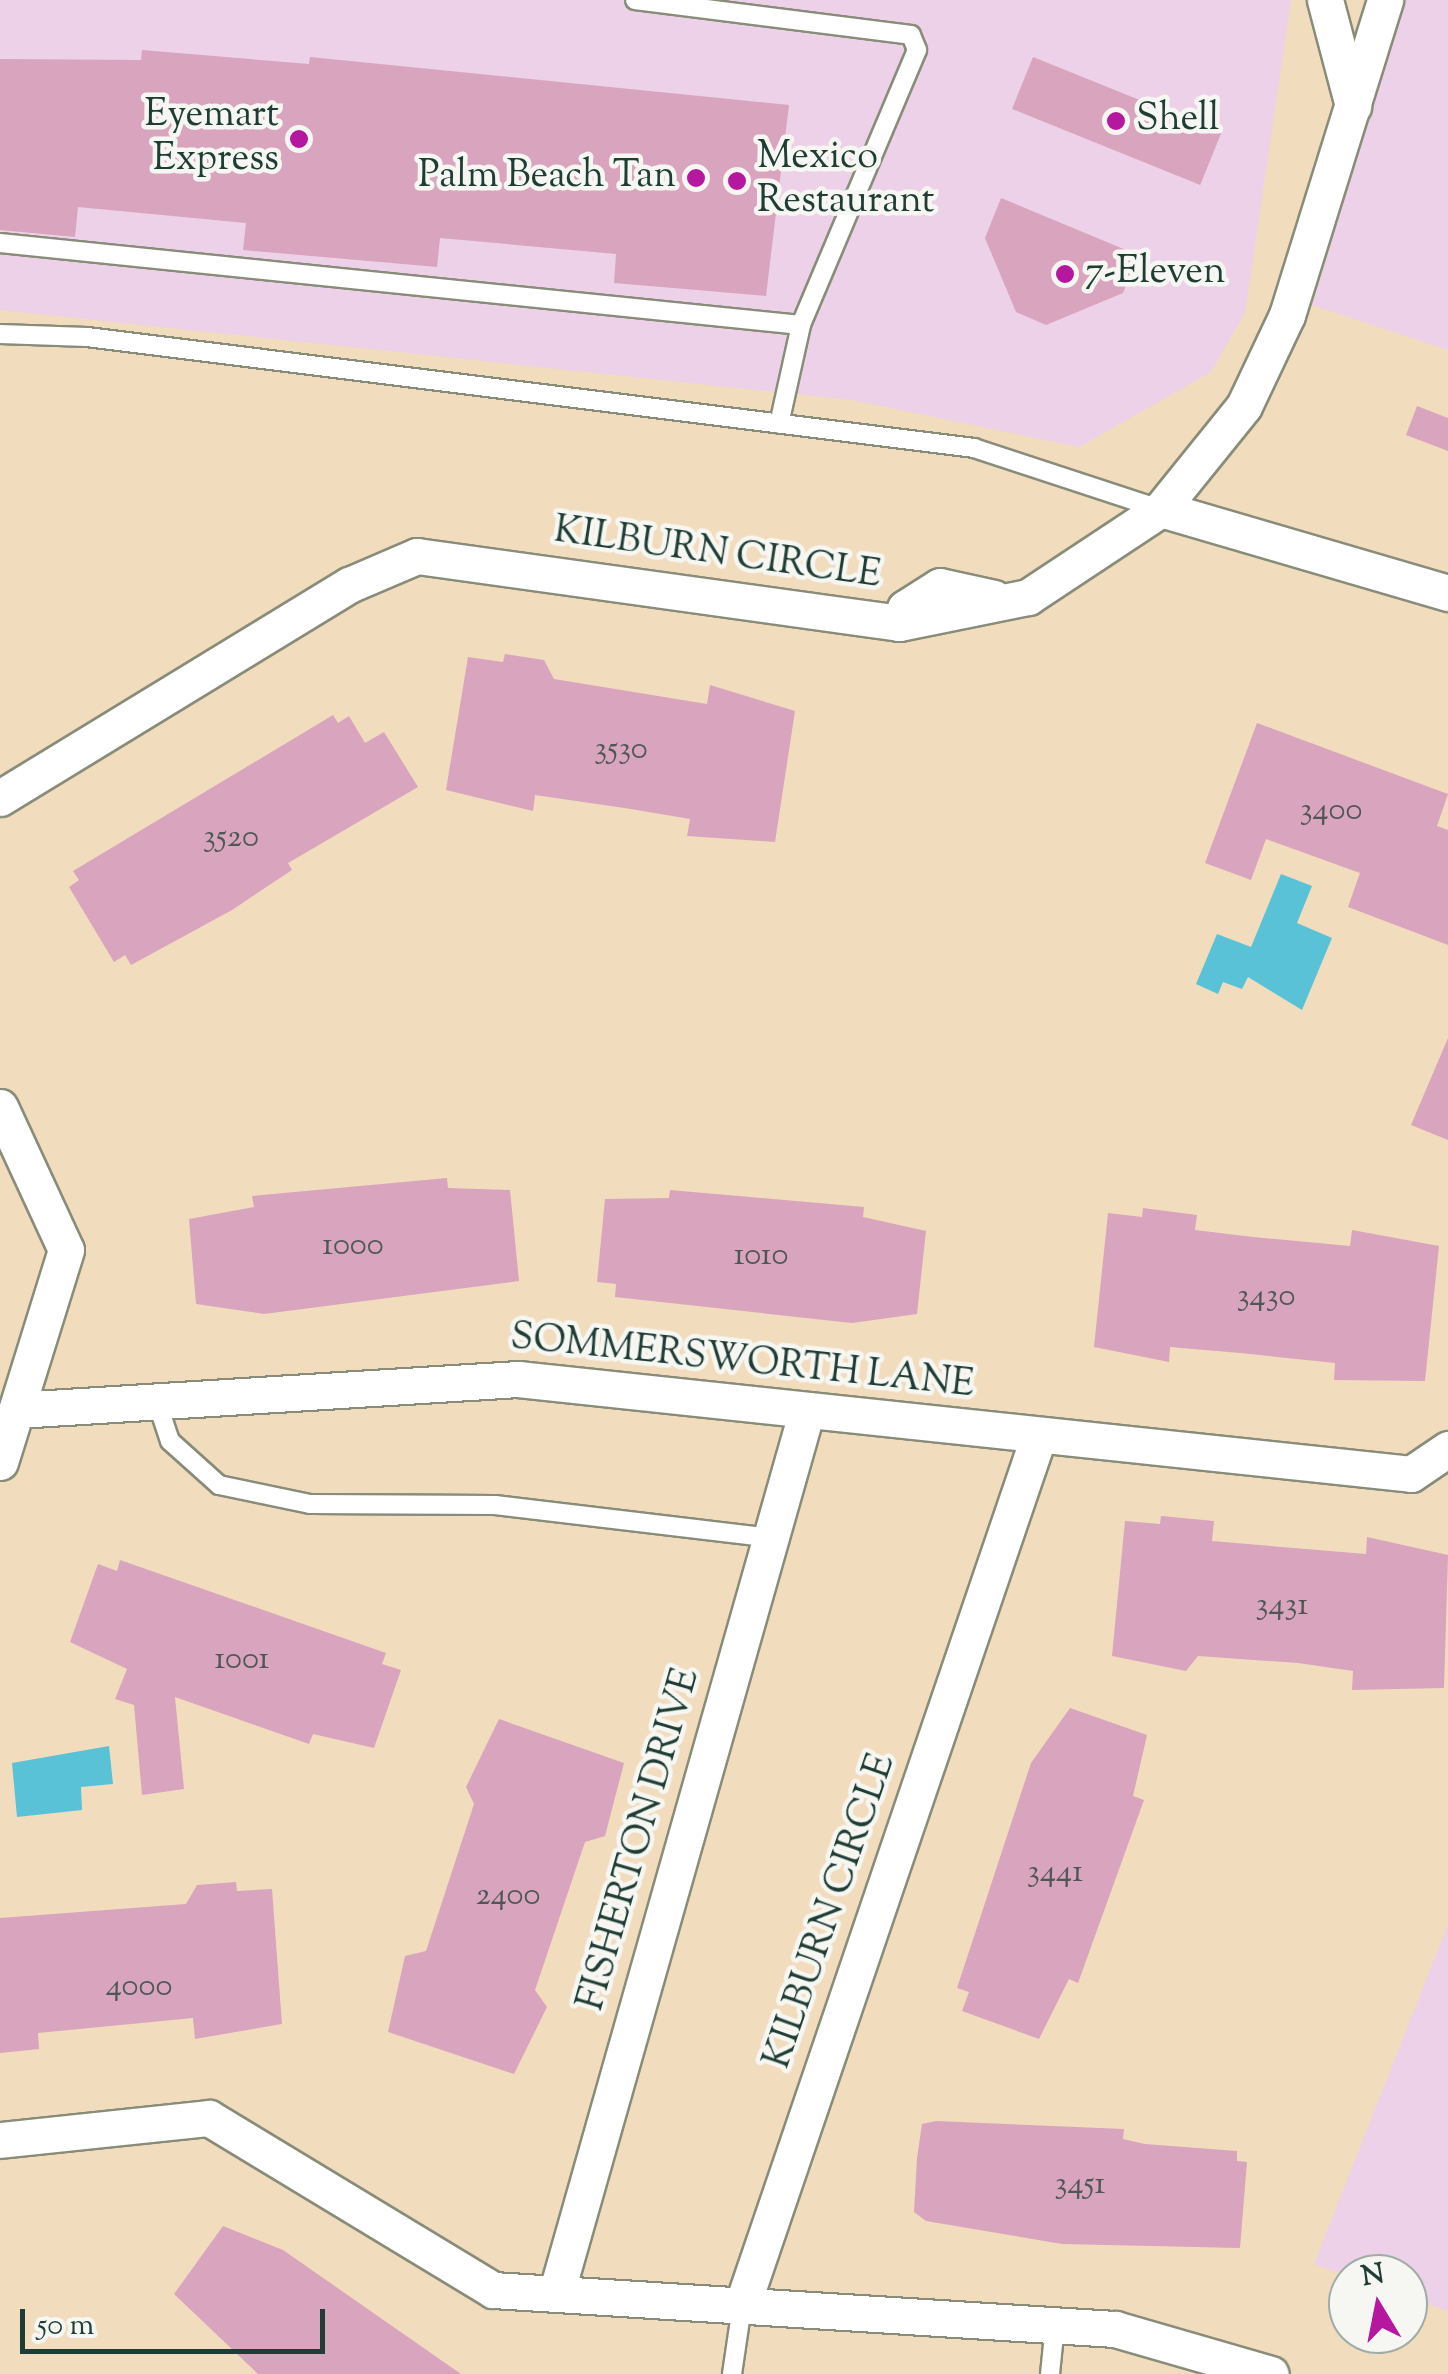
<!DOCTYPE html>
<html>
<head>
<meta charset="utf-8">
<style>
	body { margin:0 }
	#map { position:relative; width:1448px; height:2374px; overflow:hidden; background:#f2dcbe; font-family:"Sorts Mill Goudy",serif }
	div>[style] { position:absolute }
	.built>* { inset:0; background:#ecd1e9 }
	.water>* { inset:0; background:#59c2d6 }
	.building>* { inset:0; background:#d9a4bd; transform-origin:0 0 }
	.roads { filter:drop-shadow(2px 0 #888c79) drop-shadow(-2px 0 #888c79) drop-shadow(0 2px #888c79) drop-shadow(0 -2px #888c79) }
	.service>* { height:18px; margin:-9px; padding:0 9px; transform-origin:9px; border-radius:9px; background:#fff }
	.minor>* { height:35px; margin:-17.5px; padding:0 17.5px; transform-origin:17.5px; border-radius:17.5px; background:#fff }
	.dots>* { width:28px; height:28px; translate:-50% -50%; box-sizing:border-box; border:5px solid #f6f6f2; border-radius:50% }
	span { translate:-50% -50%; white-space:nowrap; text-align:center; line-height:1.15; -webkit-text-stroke:9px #f6f6f2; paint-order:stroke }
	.number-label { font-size:32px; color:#4e5756 }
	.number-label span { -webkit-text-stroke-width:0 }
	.poi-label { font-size:38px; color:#1f3d34 }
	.right { translate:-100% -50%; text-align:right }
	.left { translate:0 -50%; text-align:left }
	.street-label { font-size:38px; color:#1f3d34 }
	.north { position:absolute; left:1328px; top:2254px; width:100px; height:100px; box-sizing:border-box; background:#f6f6f2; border:2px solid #a0aca6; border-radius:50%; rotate:350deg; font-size:28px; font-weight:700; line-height:40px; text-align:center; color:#1f3d34 }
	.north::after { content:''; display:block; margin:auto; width:35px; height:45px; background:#b5179e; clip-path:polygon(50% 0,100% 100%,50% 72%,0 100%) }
	.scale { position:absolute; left:20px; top:2309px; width:305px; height:45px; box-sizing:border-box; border:5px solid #1f3d34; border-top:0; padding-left:12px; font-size:30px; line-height:35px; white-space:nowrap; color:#1f3d34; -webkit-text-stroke:8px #f6f6f2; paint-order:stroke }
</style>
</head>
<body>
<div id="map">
	<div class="built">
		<i style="clip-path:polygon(0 0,1291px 0,1245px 313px,1211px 372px,1079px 447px,852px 400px,0 310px)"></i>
		<i style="clip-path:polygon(1405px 0,1448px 0,1448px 350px,1312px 305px)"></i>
		<i style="clip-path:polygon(1448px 1924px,1448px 2311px,1408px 2297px,1408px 2274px,1348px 2276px,1314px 2264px)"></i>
	</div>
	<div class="water">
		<i style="clip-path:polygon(1281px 874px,1312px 886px,1297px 923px,1332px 938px,1302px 1010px,1248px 977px,1242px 989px,1223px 982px,1218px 994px,1196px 984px,1217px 934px,1251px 947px)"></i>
		<i style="clip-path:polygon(109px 1746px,113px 1784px,81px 1787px,82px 1810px,17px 1817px,12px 1763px)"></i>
	</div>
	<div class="building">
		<i style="clip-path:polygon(142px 50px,309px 64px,310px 57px,789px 105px,766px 296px,614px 283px,616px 254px,440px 238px,437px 267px,243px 250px,246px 223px,78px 207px,75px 237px,0 230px,0 59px,141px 60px)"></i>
		<i style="left:1033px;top:57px;width:203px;height:56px;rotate:22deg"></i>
		<i style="clip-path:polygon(1001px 198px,1138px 255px,1123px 293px,1046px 325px,1016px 312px,985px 238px)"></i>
		<i style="clip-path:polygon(1417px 406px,1448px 418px,1448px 451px,1406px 435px)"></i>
		<i style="clip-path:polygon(505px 654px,544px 660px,554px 679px,707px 704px,710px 685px,795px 711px,775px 842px,687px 836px,690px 819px,631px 809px,535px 795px,533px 811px,446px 790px,468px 657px,503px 662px)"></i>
		<i style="clip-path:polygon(333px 715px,338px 723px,349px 716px,365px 743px,384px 732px,418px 787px,288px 863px,292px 870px,232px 910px,131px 965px,125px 955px,114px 962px,69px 887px,79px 880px,73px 871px)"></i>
		<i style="clip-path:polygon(1257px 723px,1448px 794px,1437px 826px,1448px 830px,1448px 945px,1348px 907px,1360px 873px,1266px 839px,1251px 880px,1205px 863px)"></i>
		<i style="clip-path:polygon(1448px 1038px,1448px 1140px,1411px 1125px)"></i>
		<i style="clip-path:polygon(447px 1178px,448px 1188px,510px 1190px,519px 1281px,264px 1314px,196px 1304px,189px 1219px,254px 1207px,252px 1196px)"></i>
		<i style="clip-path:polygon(670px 1190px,864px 1207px,863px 1217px,926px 1231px,917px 1314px,852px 1323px,615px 1297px,616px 1284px,597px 1282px,605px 1199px,669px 1198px)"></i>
		<i style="clip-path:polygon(1143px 1208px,1197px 1215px,1195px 1230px,1253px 1237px,1350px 1246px,1352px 1230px,1439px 1246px,1425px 1381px,1334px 1380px,1335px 1363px,1240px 1353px,1170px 1347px,1169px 1362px,1094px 1347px,1108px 1213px,1142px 1217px)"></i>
		<i style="clip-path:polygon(1161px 1516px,1214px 1521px,1212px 1541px,1366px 1554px,1367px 1537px,1448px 1555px,1444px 1688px,1352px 1690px,1353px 1671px,1298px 1663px,1198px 1656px,1186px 1671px,1112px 1656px,1125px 1521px,1160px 1524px)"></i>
		<i style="clip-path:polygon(120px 1560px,386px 1653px,382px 1664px,401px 1670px,374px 1748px,313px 1734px,309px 1744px,175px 1697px,184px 1789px,142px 1795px,134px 1705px,115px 1699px,127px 1669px,70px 1642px,98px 1564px,117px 1571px)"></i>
		<i style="clip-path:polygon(1070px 1708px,1147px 1735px,1133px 1796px,1144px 1800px,1078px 1983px,1069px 1979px,1039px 2039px,962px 2011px,969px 1992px,957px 1988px,1031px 1763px)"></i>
		<i style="clip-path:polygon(499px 1719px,624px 1763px,605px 1836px,585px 1842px,535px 1990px,547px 2007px,514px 2074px,388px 2032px,405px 1956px,426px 1951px,474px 1804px,466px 1787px)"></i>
		<i style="clip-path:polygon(236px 1882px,237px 1891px,272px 1889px,282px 2024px,195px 2039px,193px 2018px,38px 2033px,39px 2049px,0 2053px,0 1918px,186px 1904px,197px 1885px)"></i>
		<i style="clip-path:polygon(936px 2121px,1124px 2129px,1123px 2139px,1145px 2144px,1237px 2151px,1237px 2161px,1247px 2162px,1240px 2248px,1062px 2244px,926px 2221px,914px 2212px,917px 2158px,922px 2124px)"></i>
		<i style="clip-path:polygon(223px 2226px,283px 2250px,461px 2374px,258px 2374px,174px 2294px)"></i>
	</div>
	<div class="roads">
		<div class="service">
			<i style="left:635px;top:0;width:278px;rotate:7.2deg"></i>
			<i style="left:911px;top:35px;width:16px;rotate:68deg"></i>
			<i style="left:917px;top:50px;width:298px;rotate:112.9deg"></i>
			<i style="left:801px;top:325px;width:101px;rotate:102.5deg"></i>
			<i style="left:0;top:243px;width:805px;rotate:5.85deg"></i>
			<i style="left:0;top:334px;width:87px;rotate:2deg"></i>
			<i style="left:87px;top:337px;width:894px;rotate:7.13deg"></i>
			<i style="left:974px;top:448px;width:196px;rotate:18.2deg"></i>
			<i style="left:157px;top:1402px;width:41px;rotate:71.6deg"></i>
			<i style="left:170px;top:1441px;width:66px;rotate:41.9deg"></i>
			<i style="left:219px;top:1485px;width:93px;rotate:11.8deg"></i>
			<i style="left:310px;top:1504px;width:185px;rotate:0.3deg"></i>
			<i style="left:495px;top:1505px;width:278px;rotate:6.8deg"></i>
			<i style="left:732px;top:2374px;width:69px;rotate:-81.6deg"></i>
			<i style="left:1050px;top:2374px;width:49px;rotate:-84.2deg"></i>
		</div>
		<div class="minor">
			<i style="left:1325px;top:0;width:110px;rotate:75.2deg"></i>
			<i style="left:1161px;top:509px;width:299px;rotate:16.3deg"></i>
			<i style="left:899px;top:623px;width:16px;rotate:-68deg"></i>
			<i style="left:905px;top:608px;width:41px;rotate:-32.2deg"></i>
			<i style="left:940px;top:586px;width:55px;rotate:12.5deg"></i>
			<i style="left:0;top:798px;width:409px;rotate:-31.4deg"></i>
			<i style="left:349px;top:585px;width:74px;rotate:-23.1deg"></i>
			<i style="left:417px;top:556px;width:487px;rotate:7.9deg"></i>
			<i style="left:899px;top:623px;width:132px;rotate:-11.4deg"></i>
			<i style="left:1028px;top:597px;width:159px;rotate:-33.5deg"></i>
			<i style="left:1161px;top:509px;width:132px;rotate:-51.1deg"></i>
			<i style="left:1244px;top:406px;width:101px;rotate:-64.7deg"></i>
			<i style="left:1287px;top:315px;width:330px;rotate:-72.7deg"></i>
			<i style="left:0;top:1107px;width:157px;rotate:65.2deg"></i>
			<i style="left:66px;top:1250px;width:222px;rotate:107.3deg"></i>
			<i style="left:17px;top:1410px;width:502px;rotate:-3.54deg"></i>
			<i style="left:518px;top:1379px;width:898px;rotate:6.07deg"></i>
			<i style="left:1411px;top:1474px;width:45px;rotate:-34deg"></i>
			<i style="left:0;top:2140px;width:210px;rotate:-6deg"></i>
			<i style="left:209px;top:2118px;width:332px;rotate:31.2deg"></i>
			<i style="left:493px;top:2290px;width:623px;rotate:3.59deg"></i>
			<i style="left:1115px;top:2329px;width:162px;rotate:16.1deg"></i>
			<i style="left:556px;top:2294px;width:919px;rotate:-74.15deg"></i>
			<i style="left:742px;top:2306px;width:920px;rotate:-71.17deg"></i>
		</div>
	</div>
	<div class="dots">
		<i style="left:1116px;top:121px;background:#b5179e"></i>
		<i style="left:299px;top:139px;background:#b5179e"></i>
		<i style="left:696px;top:178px;background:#b5179e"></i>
		<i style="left:737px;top:181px;background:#b5179e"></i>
		<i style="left:1065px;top:274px;background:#b5179e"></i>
	</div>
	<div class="number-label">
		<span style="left:621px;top:750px">3530</span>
		<span style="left:1331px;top:811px">3400</span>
		<span style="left:231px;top:838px">3520</span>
		<span style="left:353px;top:1246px">1000</span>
		<span style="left:761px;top:1256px">1010</span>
		<span style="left:1266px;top:1297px">3430</span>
		<span style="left:1282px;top:1606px">3431</span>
		<span style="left:242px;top:1660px">1001</span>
		<span style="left:1055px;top:1873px">3441</span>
		<span style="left:508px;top:1896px">2400</span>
		<span style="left:139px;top:1987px">4000</span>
		<span style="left:1080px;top:2185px">3451</span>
	</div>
	<div class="poi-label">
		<span class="right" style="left:279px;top:139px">Eyemart<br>Express</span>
		<span class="left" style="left:1136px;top:121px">Shell</span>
		<span class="left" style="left:757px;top:181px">Mexico<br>Restaurant</span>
		<span class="right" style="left:676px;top:178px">Palm Beach Tan</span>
		<span class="left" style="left:1085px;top:274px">7-Eleven</span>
	</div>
	<div class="street-label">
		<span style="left:717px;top:555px;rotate:8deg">KILBURN CIRCLE</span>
		<span style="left:742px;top:1363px;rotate:6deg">SOMMERSWORTH LANE</span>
		<span style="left:641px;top:1840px;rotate:-74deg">FISHERTON DRIVE</span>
		<span style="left:832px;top:1912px;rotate:-71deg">KILBURN CIRCLE</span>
	</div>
	<div class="north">N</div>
	<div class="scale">50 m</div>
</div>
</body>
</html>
